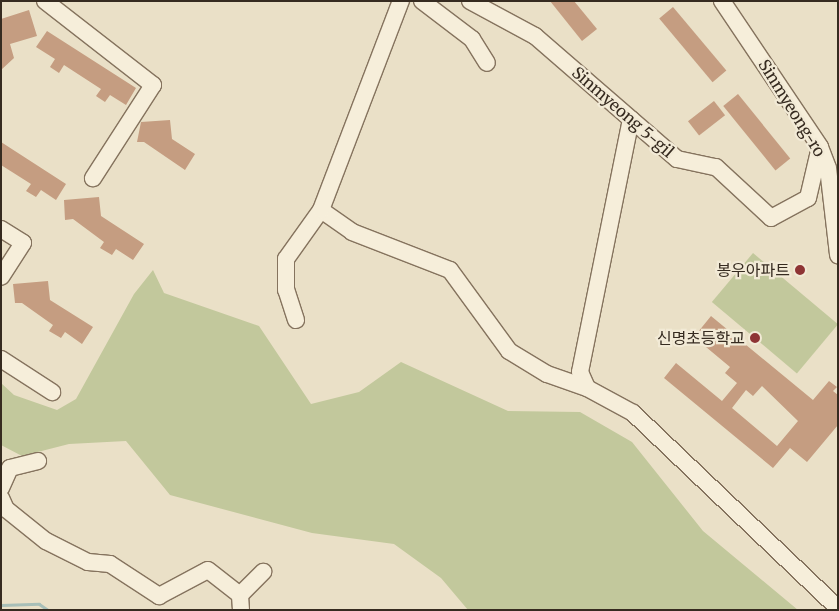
<!DOCTYPE html>
<html>
<head>
<meta charset="utf-8">
<style>
	body { margin:0 }
	#map { position:relative; width:839px; height:611px; overflow:hidden; background:#eae0c7; font-family:Merriweather,"Noto Sans KR",serif }
	div>[style] { position:absolute }
	.green>* { inset:0; background:#c2c89c; transform-origin:0 0 }
	.stream>* { height:3px; margin:-1.5px; padding:0 1.5px; transform-origin:1.5px; border-radius:1.5px; background:#a8bfb8 }
	.building>* { inset:0; background:#c59d81; transform-origin:0 0 }
	.roads { filter:drop-shadow(1px 0 #85735e) drop-shadow(-1px 0 #85735e) drop-shadow(0 1px #85735e) drop-shadow(0 -1px #85735e) }
	.minor>* { height:16px; margin:-8px; padding:0 8px; transform-origin:8px; border-radius:8px; background:#f6eeda }
	.dots>* { width:14px; height:14px; translate:-50% -50%; box-sizing:border-box; border:2px solid #f2ead6; border-radius:50% }
	span { translate:-50% -50%; white-space:nowrap; text-align:center; line-height:1.15; -webkit-text-stroke:4.5px #f2ead6; paint-order:stroke }
	.street-label { font-size:16px; color:#362b20 }
	.poi-label { font-size:16px; color:#362b20 }
	.right { translate:-100% -50%; text-align:right }
	.frame { position:absolute; inset:0; border:2px solid #362b20; pointer-events:none }
</style>
</head>
<body>
<div id="map">
	<div class="green">
		<i style="left:753px;top:253px;width:111px;height:64px;rotate:40deg"></i>
		<i style="clip-path:polygon(153px 270px,164px 293px,259px 326px,311px 404px,359px 392px,401px 362px,508px 411px,580px 412px,632px 442px,703px 531px,798px 610px,468px 610px,441px 578px,394px 544px,312px 533px,170px 495px,126px 441px,69px 444px,22px 456px,1px 445px,1px 383px,14px 395px,57px 410px,76px 399px,134px 294px)"></i>
	</div>
	<div class="stream">
		<i style="left:1px;top:605px;width:38px;rotate:-2deg"></i>
		<i style="left:39px;top:604px;width:11px;rotate:34deg"></i>
	</div>
	<div class="building">
		<i style="clip-path:polygon(550px 1px,574px 1px,597px 29px,582px 41px)"></i>
		<i style="left:673px;top:7px;width:83px;height:18px;rotate:50deg"></i>
		<i style="clip-path:polygon(29px 10px,37px 36px,10px 44px,14px 58px,1px 70px,1px 19px)"></i>
		<i style="clip-path:polygon(47px 31px,136px 88px,126px 105px,110px 95px,105px 102px,96px 96px,101px 89px,64px 65px,59px 73px,50px 67px,55px 59px,36px 47px)"></i>
		<i style="left:738px;top:94px;width:83px;height:19px;rotate:51deg"></i>
		<i style="left:714px;top:101px;width:18px;height:33px;rotate:52deg"></i>
		<i style="clip-path:polygon(170px 120px,172px 139px,195px 154px,185px 170px,144px 142px,137px 142px,141px 122px)"></i>
		<i style="clip-path:polygon(1px 142px,66px 184px,56px 200px,41px 190px,36px 197px,26px 191px,31px 184px,1px 165px)"></i>
		<i style="clip-path:polygon(99px 197px,101px 216px,144px 244px,133px 260px,116px 249px,112px 255px,100px 248px,104px 242px,73px 219px,65px 220px,64px 200px)"></i>
		<i style="clip-path:polygon(48px 281px,50px 300px,93px 327px,82px 344px,65px 332px,61px 338px,49px 331px,53px 325px,22px 303px,15px 303px,13px 284px)"></i>
		<i style="clip-path:polygon(evenodd,711px 316px,813px 400px,829px 381px,837px 387px,833px 391px,838px 395px,838px 425px,807px 462px,790px 448px,773px 468px,664px 378px,676px 363px,722px 401px,737px 383px,725px 373px,730px 367px,694px 337px,711px 316px,762px 386px,798px 421px,777px 446px,732px 408px,746px 390px,753px 396px,762px 386px)"></i>
	</div>
	<div class="roads">
		<div class="minor">
			<i style="left:45px;top:1px;width:137px;rotate:37.9deg"></i>
			<i style="left:153px;top:85px;width:111px;rotate:122.8deg"></i>
			<i style="left:422px;top:1px;width:63px;rotate:37.2deg"></i>
			<i style="left:472px;top:39px;width:28px;rotate:58deg"></i>
			<i style="left:470px;top:1px;width:74px;rotate:28.3deg"></i>
			<i style="left:535px;top:36px;width:188px;rotate:40.9deg"></i>
			<i style="left:677px;top:159px;width:40px;rotate:12deg"></i>
			<i style="left:716px;top:167px;width:75px;rotate:42.8deg"></i>
			<i style="left:771px;top:218px;width:42px;rotate:-28.4deg"></i>
			<i style="left:808px;top:198px;width:52px;rotate:-76.8deg"></i>
			<i style="left:722px;top:1px;width:176px;rotate:56.1deg"></i>
			<i style="left:820px;top:147px;width:22px;rotate:69deg"></i>
			<i style="left:828px;top:168px;width:88px;rotate:83.4deg"></i>
			<i style="left:631px;top:119px;width:258px;rotate:101.4deg"></i>
			<i style="left:580px;top:372px;width:17px;rotate:66deg"></i>
			<i style="left:587px;top:388px;width:52px;rotate:28.5deg"></i>
			<i style="left:633px;top:413px;width:283px;rotate:43.6deg"></i>
			<i style="left:321px;top:210px;width:38px;rotate:35deg"></i>
			<i style="left:352px;top:232px;width:105px;rotate:21.2deg"></i>
			<i style="left:450px;top:270px;width:100px;rotate:53.9deg"></i>
			<i style="left:509px;top:351px;width:44px;rotate:31.2deg"></i>
			<i style="left:547px;top:374px;width:42px;rotate:19.3deg"></i>
			<i style="left:1px;top:229px;width:26px;rotate:32deg"></i>
			<i style="left:23px;top:243px;width:40px;rotate:122.9deg"></i>
			<i style="left:296px;top:320px;width:32px;rotate:-108deg"></i>
			<i style="left:286px;top:290px;width:31px;rotate:-90deg"></i>
			<i style="left:286px;top:259px;width:60px;rotate:-54.5deg"></i>
			<i style="left:321px;top:210px;width:224px;rotate:-69.1deg"></i>
			<i style="left:1px;top:359px;width:61px;rotate:32.9deg"></i>
			<i style="left:1px;top:488px;width:22px;rotate:-66deg"></i>
			<i style="left:10px;top:468px;width:29px;rotate:-14deg"></i>
			<i style="left:1px;top:498px;width:12px;rotate:66deg"></i>
			<i style="left:6px;top:509px;width:51px;rotate:38.7deg"></i>
			<i style="left:46px;top:541px;width:47px;rotate:26.6deg"></i>
			<i style="left:88px;top:562px;width:22px;rotate:5deg"></i>
			<i style="left:110px;top:564px;width:59px;rotate:33.1deg"></i>
			<i style="left:159px;top:596px;width:55px;rotate:-28deg"></i>
			<i style="left:208px;top:570px;width:41px;rotate:38deg"></i>
			<i style="left:241px;top:610px;width:15px;rotate:-94deg"></i>
			<i style="left:240px;top:595px;width:33px;rotate:-45deg"></i>
		</div>
	</div>
	<div class="dots">
		<i style="left:800px;top:270px;background:#8e3434"></i>
		<i style="left:755px;top:338px;background:#8e3434"></i>
	</div>
	<div class="street-label">
		<span style="left:792px;top:108px;rotate:58deg">Sinmyeong-ro</span>
		<span style="left:623px;top:112px;rotate:41deg">Sinmyeong 5-gil</span>
	</div>
	<div class="poi-label">
		<span class="right" style="left:790px;top:270px">봉우아파트</span>
		<span class="right" style="left:745px;top:338px">신명초등학교</span>
	</div>
	<div class="frame"></div>
</div>
</body>
</html>
